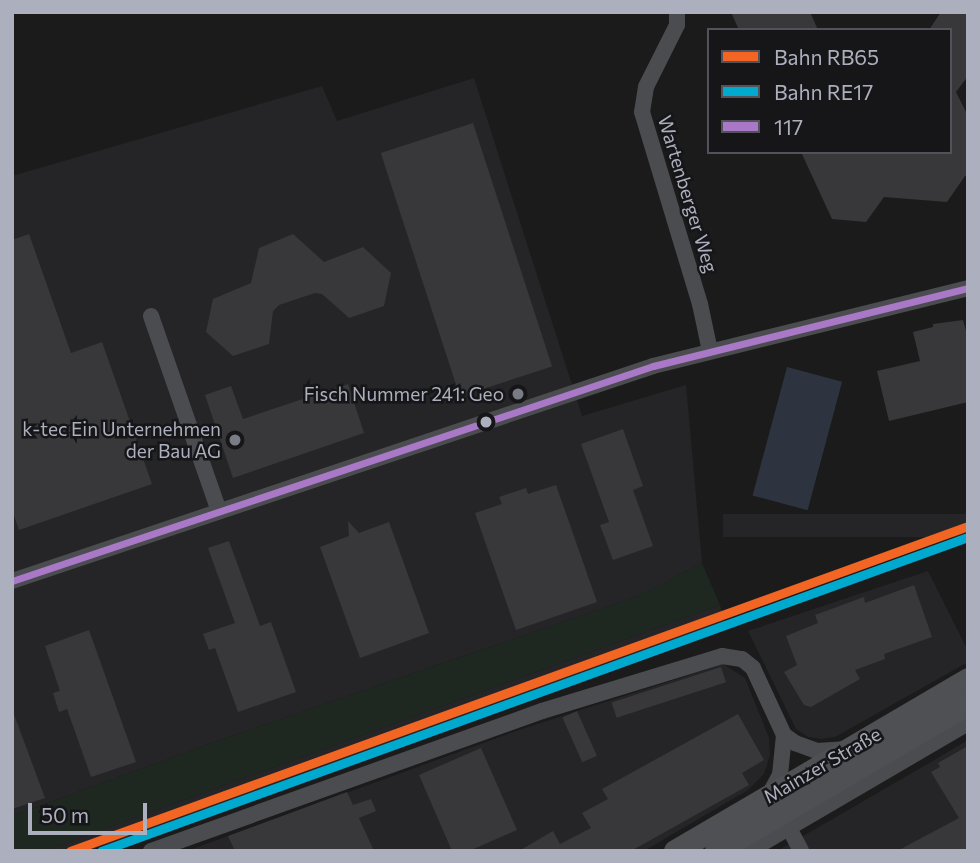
<!DOCTYPE html>
<html>
<head>
<meta charset="utf-8">
<style>
	body { margin:0 }
	#map { position:relative; width:980px; height:863px; overflow:hidden; background:#1b1b1c; font-family:Commissioner,sans-serif }
	div>[style] { position:absolute }
	.built>* { inset:0; background:#252528; transform-origin:0 0 }
	.green>* { inset:0; background:#1f2721 }
	.water>* { inset:0; background:#2d343f; transform-origin:0 0 }
	.building>* { inset:0; background:#38383a; transform-origin:0 0 }
	.street>* { height:16px; margin:-8px; padding:0 8px; transform-origin:8px; border-radius:8px; background:#4b4c4f }
	.secondary>* { height:23px; margin:-11.5px; padding:0 11.5px; transform-origin:11.5px; border-radius:11.5px; background:#4f5054 }
	.bus-1>* { height:7px; margin:-3.5px; padding:0 3.5px; transform-origin:3.5px; border-radius:3.5px; background:#a978c6 }
	.rail-1>* { height:9px; margin:-4.5px; padding:0 4.5px; transform-origin:4.5px; border-radius:4.5px; background:#f26522 }
	.rail-2>* { height:9px; margin:-4.5px; padding:0 4.5px; transform-origin:4.5px; border-radius:4.5px; background:#00a9ce }
	.dots>* { width:19px; height:19px; translate:-50% -50%; box-sizing:border-box; border:4px solid #161518; border-radius:50% }
	span { translate:-50% -50%; white-space:nowrap; text-align:center; line-height:1.15; -webkit-text-stroke:5px #161518; paint-order:stroke }
	.street-label { font-size:19px; color:#acafbd }
	.poi-label { font-size:19px; color:#acafbd }
	.right { translate:-100% -50%; text-align:right }
	.frame { position:absolute; inset:0; border:14px solid #acafbd; pointer-events:none }
	.legend { position:absolute; left:707px; top:28px; width:245px; height:126px; box-sizing:border-box; background:#161518; border:2px solid #52535a; margin:0; padding:9px 12px; list-style:none; font-size:21px; color:#acafbd }
	.legend li { display:flex; align-items:center; gap:14px; height:35px }
	.legend b { width:35px; border:2px solid #52535a }
	.scale { position:absolute; left:28px; top:803px; width:119px; height:32px; box-sizing:border-box; border:4px solid #acafbd; border-top:0; padding-left:9px; font-size:21px; line-height:24px; white-space:nowrap; color:#acafbd; -webkit-text-stroke:5px #161518; paint-order:stroke }
</style>
</head>
<body>
<div id="map">
	<div class="built">
		<i style="clip-path:polygon(474px 78px,582px 416px,686px 385px,702px 563px,638px 596px,214px 742px,12px 816px,12px 176px,322px 86px,337px 121px)"></i>
		<i style="left:968px;top:514px;width:23px;height:245px;rotate:90deg"></i>
		<i style="clip-path:polygon(928px 571px,968px 651px,968px 662px,835px 737px,821px 739px,808px 737px,796px 729px,748px 631px)"></i>
		<i style="clip-path:polygon(720px 605px,726px 627px,88px 851px,44px 851px)"></i>
		<i style="clip-path:polygon(723px 664px,745px 678px,769px 738px,770px 755px,764px 774px,748px 790px,644px 851px,187px 851px,519px 730px)"></i>
		<i style="clip-path:polygon(968px 740px,968px 851px,777px 851px,926px 765px)"></i>
	</div>
	<div class="green">
		<i style="clip-path:polygon(702px 563px,720px 605px,44px 851px,12px 851px,12px 816px,214px 742px,638px 596px)"></i>
	</div>
	<div class="water">
		<i style="left:787px;top:367px;width:57px;height:133px;rotate:15deg"></i>
	</div>
	<div class="building">
		<i style="clip-path:polygon(731px 12px,810px 12px,818px 30px,739px 30px)"></i>
		<i style="clip-path:polygon(941px 12px,968px 12px,968px 76px,956px 92px,968px 116px,968px 176px,965px 176px,947px 202px,884px 197px,866px 222px,832px 219px,801px 152px,950px 152px,950px 30px,929px 30px)"></i>
		<i style="left:473px;top:123px;width:256px;height:97px;rotate:72deg"></i>
		<i style="clip-path:polygon(29px 234px,71px 353px,102px 342px,152px 484px,19px 530px,12px 510px,12px 240px)"></i>
		<i style="clip-path:polygon(293px 234px,324px 262px,363px 247px,391px 273px,384px 306px,349px 318px,322px 294px,315px 293px,279px 305px,273px 311px,269px 344px,233px 356px,206px 332px,213px 299px,251px 283px,259px 248px)"></i>
		<i style="clip-path:polygon(963px 320px,968px 338px,968px 402px,889px 421px,877px 371px,920px 361px,913px 332px,933px 327px,933px 324px)"></i>
		<i style="clip-path:polygon(348px 384px,364px 433px,233px 478px,205px 395px,231px 386px,243px 419px)"></i>
		<i style="clip-path:polygon(623px 429px,643px 486px,633px 490px,653px 546px,613px 560px,600px 525px,609px 522px,581px 444px)"></i>
		<i style="clip-path:polygon(556px 485px,597px 602px,516px 630px,475px 513px,502px 504px,499px 497px,526px 488px,528px 494px)"></i>
		<i style="clip-path:polygon(348px 521px,359px 533px,389px 522px,429px 633px,360px 658px,320px 547px,349px 536px)"></i>
		<i style="clip-path:polygon(229px 541px,260px 626px,271px 622px,296px 692px,238px 712px,215px 648px,209px 650px,203px 634px,235px 623px,208px 548px)"></i>
		<i style="clip-path:polygon(914px 585px,932px 637px,884px 654px,885px 659px,855px 670px,860px 679px,811px 707px,804px 705px,784px 672px,797px 665px,786px 636px,818px 623px,815px 615px,864px 597px,865px 603px)"></i>
		<i style="clip-path:polygon(89px 630px,136px 762px,91px 777px,67px 709px,59px 712px,53px 693px,60px 691px,45px 646px)"></i>
		<i style="left:721px;top:667px;width:16px;height:115px;rotate:72deg"></i>
		<i style="clip-path:polygon(12px 709px,45px 798px,12px 809px)"></i>
		<i style="left:577px;top:711px;width:49px;height:16px;rotate:66deg"></i>
		<i style="clip-path:polygon(738px 714px,764px 760px,742px 773px,749px 785px,631px 851px,519px 851px,553px 831px,560px 844px,591px 828px,582px 813px,608px 799px,602px 789px)"></i>
		<i style="clip-path:polygon(968px 746px,968px 851px,897px 851px,959px 818px,931px 772px,940px 767px,938px 763px)"></i>
		<i style="clip-path:polygon(481px 748px,517px 830px,469px 851px,452px 851px,419px 775px)"></i>
		<i style="clip-path:polygon(347px 792px,353px 805px,371px 799px,376px 811px,359px 818px,374px 851px,235px 851px,228px 836px)"></i>
	</div>
	<div class="street">
		<i style="left:677px;top:12px;width:13px;rotate:90deg"></i>
		<i style="left:677px;top:25px;width:69px;rotate:116.6deg"></i>
		<i style="left:646px;top:87px;width:25px;rotate:99deg"></i>
		<i style="left:642px;top:112px;width:201px;rotate:73.2deg"></i>
		<i style="left:700px;top:304px;width:48px;rotate:78deg"></i>
		<i style="left:151px;top:316px;width:207px;rotate:70.8deg"></i>
		<i style="left:12px;top:581px;width:676px;rotate:-18.54deg"></i>
		<i style="left:653px;top:366px;width:325px;rotate:-13.9deg"></i>
		<i style="left:784px;top:735px;width:14px;rotate:36deg"></i>
		<i style="left:795px;top:743px;width:23px;rotate:20deg"></i>
		<i style="left:817px;top:751px;width:27px;rotate:-4deg"></i>
		<i style="left:789px;top:828px;width:26px;rotate:62deg"></i>
		<i style="left:151px;top:851px;width:415px;rotate:-19.7deg"></i>
		<i style="left:542px;top:711px;width:188px;rotate:-17deg"></i>
		<i style="left:722px;top:656px;width:20px;rotate:9deg"></i>
		<i style="left:742px;top:659px;width:14px;rotate:39deg"></i>
		<i style="left:753px;top:668px;width:74px;rotate:65.2deg"></i>
		<i style="left:784px;top:735px;width:40px;rotate:95.7deg"></i>
		<i style="left:780px;top:775px;width:23px;rotate:119deg"></i>
		<i style="left:749px;top:851px;width:254px;rotate:-30.3deg"></i>
	</div>
	<div class="secondary">
		<i style="left:675px;top:851px;width:340px;rotate:-30.4deg"></i>
		<i style="left:716px;top:851px;width:292px;rotate:-30.4deg"></i>
	</div>
	<div class="bus-1">
		<i style="left:12px;top:581px;width:676px;rotate:-18.54deg"></i>
		<i style="left:653px;top:366px;width:325px;rotate:-13.9deg"></i>
	</div>
	<div class="rail-1">
		<i style="left:70px;top:851px;width:955px;rotate:-19.9deg"></i>
	</div>
	<div class="rail-2">
		<i style="left:101px;top:851px;width:922px;rotate:-19.91deg"></i>
	</div>
	<div class="dots">
		<i style="left:518px;top:394px;background:#797b85"></i>
		<i style="left:486px;top:422px;background:#acafbd"></i>
		<i style="left:235px;top:440px;background:#797b85"></i>
	</div>
	<div class="street-label">
		<span style="left:688px;top:194px;rotate:73deg">Wartenberger Weg</span>
		<span style="left:822px;top:765px;rotate:-30deg">Mainzer Straße</span>
	</div>
	<div class="poi-label">
		<span class="right" style="left:504px;top:394px">Fisch Nummer 241: Geo</span>
		<span class="right" style="left:221px;top:440px">k-tec Ein Unternehmen<br>der Bau AG</span>
	</div>
	<div class="frame"></div>
	<ul class="legend">
	<li><b style="height:9px;background:#f26522"></b>Bahn RB65</li>
	<li><b style="height:9px;background:#00a9ce"></b>Bahn RE17</li>
	<li><b style="height:9px;background:#a978c6"></b>117</li>
	</ul>
	<div class="scale">50 m</div>
</div>
</body>
</html>
